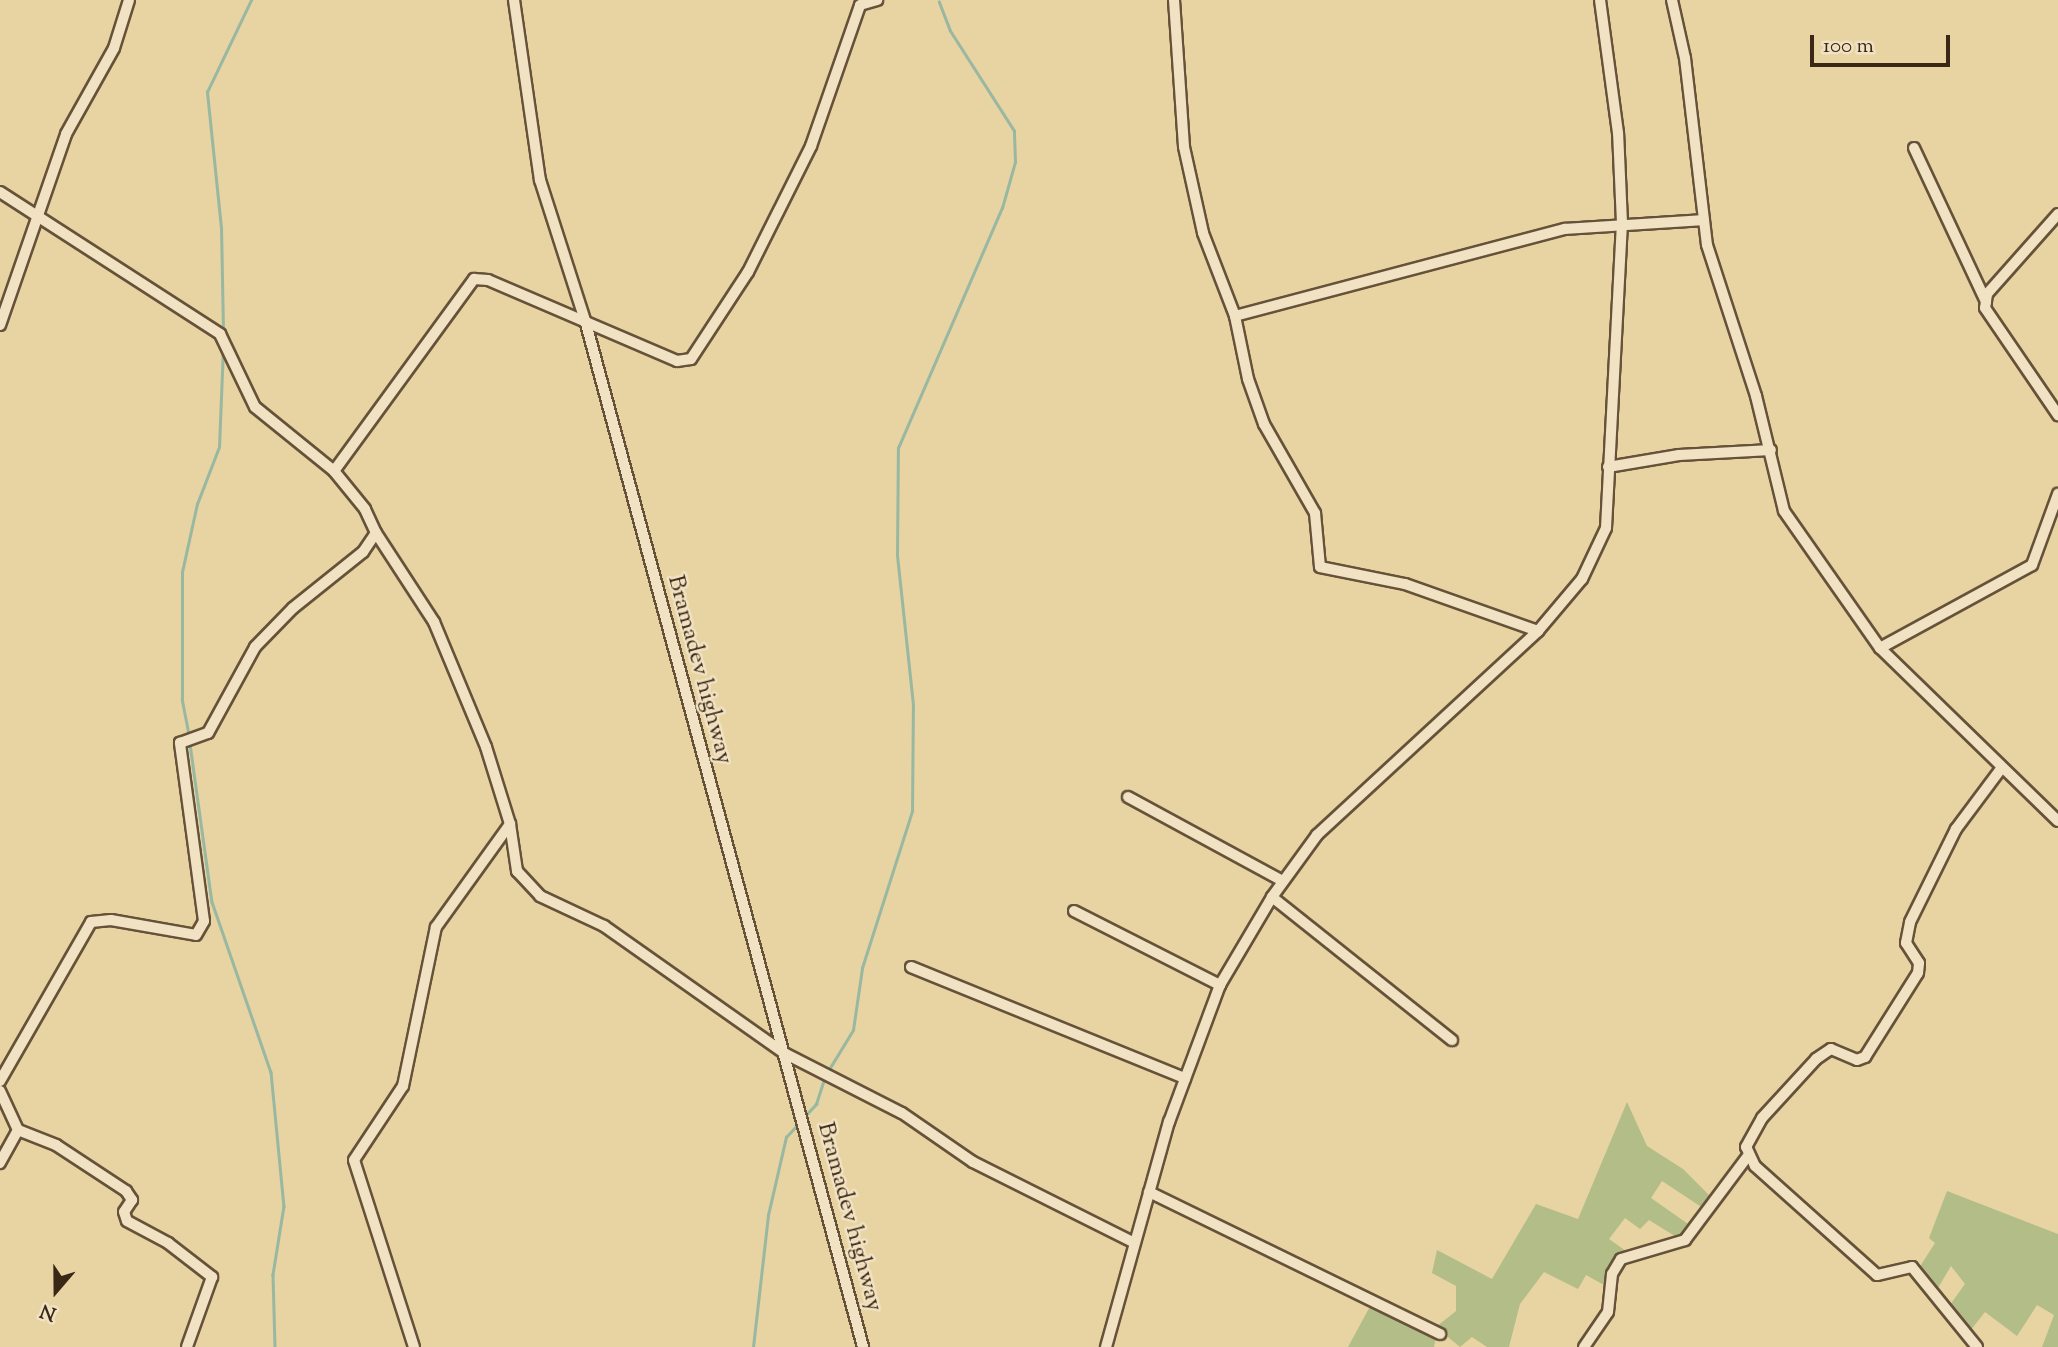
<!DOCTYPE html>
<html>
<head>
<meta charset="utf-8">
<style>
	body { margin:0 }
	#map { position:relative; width:2058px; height:1347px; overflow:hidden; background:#e8d3a2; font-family:"Sorts Mill Goudy",serif }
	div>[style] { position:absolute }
	.green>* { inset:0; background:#b2bd88 }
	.stream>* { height:2.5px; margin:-1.25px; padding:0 1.25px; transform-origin:1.25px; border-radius:1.25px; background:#98b8a2 }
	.roads { filter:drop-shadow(2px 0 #665239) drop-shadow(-2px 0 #665239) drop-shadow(0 2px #665239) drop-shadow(0 -2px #665239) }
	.minor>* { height:10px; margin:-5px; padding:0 5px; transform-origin:5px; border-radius:5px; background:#f0e2c3 }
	span { translate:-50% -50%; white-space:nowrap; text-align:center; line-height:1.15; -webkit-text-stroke:5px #f0e2c3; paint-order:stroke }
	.street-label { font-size:24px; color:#3b2716 }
	.north { position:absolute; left:21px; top:1256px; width:70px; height:70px; -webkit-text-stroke:5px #f0e2c3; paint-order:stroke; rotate:200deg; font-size:19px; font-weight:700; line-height:28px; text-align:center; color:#3b2716 }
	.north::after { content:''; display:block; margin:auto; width:24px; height:32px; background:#3b2716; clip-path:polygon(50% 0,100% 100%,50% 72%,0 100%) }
	.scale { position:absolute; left:1810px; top:35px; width:140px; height:32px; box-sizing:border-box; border:4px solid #3b2716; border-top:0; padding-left:9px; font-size:21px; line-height:24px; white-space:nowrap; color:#3b2716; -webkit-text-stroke:5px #f0e2c3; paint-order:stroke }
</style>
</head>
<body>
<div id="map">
	<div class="green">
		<i style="clip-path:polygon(1627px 1102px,1647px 1146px,1683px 1169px,1713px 1199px,1706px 1210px,1662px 1181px,1651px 1198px,1691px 1226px,1678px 1238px,1649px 1220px,1640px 1229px,1625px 1218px,1609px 1239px,1626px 1251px,1604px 1285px,1586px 1275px,1578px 1289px,1544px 1272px,1520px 1304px,1509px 1347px,1487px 1347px,1472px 1337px,1460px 1347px,1436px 1327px,1456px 1311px,1456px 1286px,1432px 1273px,1437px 1250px,1492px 1279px,1536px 1204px,1578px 1219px)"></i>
		<i style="clip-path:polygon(1947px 1191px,2058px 1234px,2058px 1347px,2042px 1347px,2054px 1315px,2037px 1305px,2017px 1336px,1985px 1312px,1970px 1331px,1947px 1309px,1965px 1284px,1951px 1266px,1935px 1293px,1919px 1268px,1935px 1243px,1929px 1238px)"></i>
		<i style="clip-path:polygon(1373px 1301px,1436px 1336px,1434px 1347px,1348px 1347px)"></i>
	</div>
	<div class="stream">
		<i style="left:223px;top:331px;width:103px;rotate:-91.1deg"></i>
		<i style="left:221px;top:228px;width:137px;rotate:-95.9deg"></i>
		<i style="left:207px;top:92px;width:102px;rotate:-64.4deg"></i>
		<i style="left:189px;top:737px;width:38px;rotate:-101deg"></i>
		<i style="left:182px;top:700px;width:128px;rotate:-90deg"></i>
		<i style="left:182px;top:572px;width:70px;rotate:-77.6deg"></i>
		<i style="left:197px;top:504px;width:61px;rotate:-68.9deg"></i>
		<i style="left:219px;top:447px;width:99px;rotate:-87.7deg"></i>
		<i style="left:190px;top:744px;width:160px;rotate:82.1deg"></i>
		<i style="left:212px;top:902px;width:180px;rotate:70.9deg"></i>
		<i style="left:271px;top:1072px;width:135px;rotate:84.5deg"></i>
		<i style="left:284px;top:1206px;width:70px;rotate:99.1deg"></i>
		<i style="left:273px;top:1275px;width:72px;rotate:88.4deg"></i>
		<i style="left:828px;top:1071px;width:48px;rotate:-58.6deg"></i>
		<i style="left:853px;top:1030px;width:63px;rotate:-81.7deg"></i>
		<i style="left:862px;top:968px;width:165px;rotate:-72.3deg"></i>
		<i style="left:912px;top:811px;width:106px;rotate:-89.5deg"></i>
		<i style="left:913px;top:705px;width:151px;rotate:-96.1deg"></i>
		<i style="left:897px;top:555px;width:107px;rotate:-89.5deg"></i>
		<i style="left:898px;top:448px;width:262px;rotate:-66.6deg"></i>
		<i style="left:1002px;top:208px;width:48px;rotate:-74.2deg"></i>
		<i style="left:1015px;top:162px;width:31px;rotate:-92deg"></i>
		<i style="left:1014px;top:131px;width:119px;rotate:-122.6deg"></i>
		<i style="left:950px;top:31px;width:31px;rotate:-111deg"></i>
		<i style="left:804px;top:1117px;width:18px;rotate:-47deg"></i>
		<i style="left:816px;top:1104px;width:28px;rotate:-72deg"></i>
		<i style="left:753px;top:1347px;width:133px;rotate:-83.5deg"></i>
		<i style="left:768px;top:1215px;width:80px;rotate:-77deg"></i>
		<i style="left:786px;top:1137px;width:21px;rotate:-47deg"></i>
	</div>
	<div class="roads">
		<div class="minor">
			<i style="left:514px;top:0;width:182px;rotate:81.8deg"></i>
			<i style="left:540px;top:180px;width:147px;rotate:72.2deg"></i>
			<i style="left:585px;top:320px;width:1064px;rotate:74.85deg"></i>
			<i style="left:1174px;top:0;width:147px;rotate:86.1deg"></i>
			<i style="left:1184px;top:147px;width:88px;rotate:77.5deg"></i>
			<i style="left:1203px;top:233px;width:89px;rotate:68.9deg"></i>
			<i style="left:1235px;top:316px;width:64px;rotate:78.3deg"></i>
			<i style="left:1248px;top:379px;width:48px;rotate:70.4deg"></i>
			<i style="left:1264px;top:424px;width:103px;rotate:60.2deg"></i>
			<i style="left:1315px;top:513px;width:54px;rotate:84.7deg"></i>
			<i style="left:1320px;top:567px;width:87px;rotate:11.3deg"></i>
			<i style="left:1405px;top:584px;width:141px;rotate:19.5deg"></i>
			<i style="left:1672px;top:0;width:59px;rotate:77.4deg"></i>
			<i style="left:1685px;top:58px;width:188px;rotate:83.3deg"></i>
			<i style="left:1707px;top:245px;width:159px;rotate:72deg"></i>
			<i style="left:1756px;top:396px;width:118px;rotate:76.3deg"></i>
			<i style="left:1784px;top:511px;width:167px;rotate:55deg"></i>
			<i style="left:1880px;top:648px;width:248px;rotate:44.2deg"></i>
			<i style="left:1914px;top:148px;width:170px;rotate:64.9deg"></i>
			<i style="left:0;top:192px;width:262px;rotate:32.8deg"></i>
			<i style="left:220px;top:334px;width:81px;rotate:64.4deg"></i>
			<i style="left:255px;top:407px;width:102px;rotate:39deg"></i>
			<i style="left:2058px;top:214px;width:107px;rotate:131.6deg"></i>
			<i style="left:1987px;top:294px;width:14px;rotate:98deg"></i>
			<i style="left:1985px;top:308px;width:130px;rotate:55.7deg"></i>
			<i style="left:1235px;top:316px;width:341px;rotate:-14.8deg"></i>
			<i style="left:1565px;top:229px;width:139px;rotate:-3.7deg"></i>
			<i style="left:0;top:325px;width:202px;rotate:-70.9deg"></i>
			<i style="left:66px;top:134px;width:98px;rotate:-60.8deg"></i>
			<i style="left:114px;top:48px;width:50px;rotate:-72.6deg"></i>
			<i style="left:1608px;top:467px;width:72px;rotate:-9.6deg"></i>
			<i style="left:1679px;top:455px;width:92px;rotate:-3.1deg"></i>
			<i style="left:376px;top:533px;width:106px;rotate:56.9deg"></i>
			<i style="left:434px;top:622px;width:135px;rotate:67.4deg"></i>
			<i style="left:486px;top:747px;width:81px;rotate:72.7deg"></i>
			<i style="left:510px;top:824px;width:48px;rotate:81.5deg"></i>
			<i style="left:517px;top:871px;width:34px;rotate:47deg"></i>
			<i style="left:540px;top:896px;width:71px;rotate:25.1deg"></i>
			<i style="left:604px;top:926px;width:220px;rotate:35.2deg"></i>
			<i style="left:784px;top:1053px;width:132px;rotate:27deg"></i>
			<i style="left:902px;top:1113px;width:86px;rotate:34.6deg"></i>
			<i style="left:973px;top:1162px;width:179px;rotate:26.6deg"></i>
			<i style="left:1880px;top:648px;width:173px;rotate:-28.6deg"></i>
			<i style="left:2032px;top:565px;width:76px;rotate:-69.9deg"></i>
			<i style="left:1128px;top:797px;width:176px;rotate:28.5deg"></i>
			<i style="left:1272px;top:897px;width:230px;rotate:38.5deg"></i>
			<i style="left:1074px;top:911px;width:164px;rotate:26.9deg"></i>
			<i style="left:911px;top:967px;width:296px;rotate:22.1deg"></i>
			<i style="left:0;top:1081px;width:183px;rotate:-60.2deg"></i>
			<i style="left:91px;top:922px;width:20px;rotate:-6deg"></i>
			<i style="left:111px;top:920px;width:86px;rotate:10deg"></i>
			<i style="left:196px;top:935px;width:16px;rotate:-60deg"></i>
			<i style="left:204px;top:921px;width:180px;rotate:-97.7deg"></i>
			<i style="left:180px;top:743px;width:30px;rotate:-20deg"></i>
			<i style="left:208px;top:733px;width:98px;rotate:-61.3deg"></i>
			<i style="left:255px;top:647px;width:54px;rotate:-45.7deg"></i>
			<i style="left:293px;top:608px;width:90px;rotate:-38.7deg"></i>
			<i style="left:363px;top:552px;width:23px;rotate:-56deg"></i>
			<i style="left:376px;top:533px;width:26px;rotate:-115deg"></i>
			<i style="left:365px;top:509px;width:49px;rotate:-129.2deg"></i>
			<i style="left:334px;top:471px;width:238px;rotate:-53.9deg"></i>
			<i style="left:474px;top:279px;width:14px;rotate:4deg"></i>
			<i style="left:488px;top:280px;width:206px;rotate:23.2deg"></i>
			<i style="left:677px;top:361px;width:14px;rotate:-8deg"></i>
			<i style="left:691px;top:359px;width:104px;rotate:-56.8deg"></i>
			<i style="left:748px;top:272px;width:141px;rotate:-63.4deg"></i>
			<i style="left:811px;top:146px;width:149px;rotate:-70.8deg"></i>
			<i style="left:860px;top:5px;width:18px;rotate:-16deg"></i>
			<i style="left:0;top:1091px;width:43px;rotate:65.2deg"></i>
			<i style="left:18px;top:1130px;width:38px;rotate:119deg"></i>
			<i style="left:18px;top:1130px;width:41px;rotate:21.5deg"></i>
			<i style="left:56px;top:1145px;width:84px;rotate:33.3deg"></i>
			<i style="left:126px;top:1191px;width:11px;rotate:56deg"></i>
			<i style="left:132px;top:1200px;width:14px;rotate:124deg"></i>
			<i style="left:124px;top:1212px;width:9px;rotate:72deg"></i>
			<i style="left:127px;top:1221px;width:47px;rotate:28.2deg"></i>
			<i style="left:168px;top:1243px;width:56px;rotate:37.7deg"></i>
			<i style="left:212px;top:1277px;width:74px;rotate:109.7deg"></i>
			<i style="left:1149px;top:1192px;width:324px;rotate:26deg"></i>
			<i style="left:414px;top:1347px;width:196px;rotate:-107.8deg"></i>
			<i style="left:354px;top:1160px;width:89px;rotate:-56.5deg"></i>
			<i style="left:403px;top:1086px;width:162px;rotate:-78.3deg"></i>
			<i style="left:436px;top:927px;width:127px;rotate:-54.3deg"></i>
			<i style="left:1106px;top:1347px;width:234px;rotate:-74.4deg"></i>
			<i style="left:1169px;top:1122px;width:146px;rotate:-69.6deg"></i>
			<i style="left:1220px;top:985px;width:102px;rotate:-59.4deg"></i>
			<i style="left:1272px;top:897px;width:77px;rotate:-54deg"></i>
			<i style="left:1317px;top:835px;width:301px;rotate:-42.7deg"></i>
			<i style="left:1538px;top:631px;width:68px;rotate:-49.8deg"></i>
			<i style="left:1582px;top:579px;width:56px;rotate:-64.8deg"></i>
			<i style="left:1606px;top:528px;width:305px;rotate:-87deg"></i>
			<i style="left:1622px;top:223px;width:90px;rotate:-92.5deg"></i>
			<i style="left:1618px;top:133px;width:134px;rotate:-97.7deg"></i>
			<i style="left:1584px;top:1347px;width:42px;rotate:-55.6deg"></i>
			<i style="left:1608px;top:1312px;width:38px;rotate:-84deg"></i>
			<i style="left:1612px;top:1274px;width:17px;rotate:-59deg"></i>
			<i style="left:1621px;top:1259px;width:67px;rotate:-16.5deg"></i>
			<i style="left:1685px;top:1240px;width:104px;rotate:-53.2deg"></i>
			<i style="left:1977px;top:1347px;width:103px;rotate:-129.1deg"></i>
			<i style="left:1912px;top:1267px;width:36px;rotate:167deg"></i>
			<i style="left:1877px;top:1275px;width:164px;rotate:-138.2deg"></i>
			<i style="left:1755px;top:1166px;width:21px;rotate:-115deg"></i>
			<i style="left:1746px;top:1147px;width:33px;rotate:-61deg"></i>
			<i style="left:1762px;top:1118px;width:80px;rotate:-47.5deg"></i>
			<i style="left:1816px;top:1059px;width:18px;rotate:-34deg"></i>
			<i style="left:1831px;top:1049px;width:28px;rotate:23deg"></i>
			<i style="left:1857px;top:1060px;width:9px;rotate:-21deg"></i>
			<i style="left:1865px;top:1057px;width:99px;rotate:-57.8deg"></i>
			<i style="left:1918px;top:973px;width:10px;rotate:-84deg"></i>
			<i style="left:1919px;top:963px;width:24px;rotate:-123deg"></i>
			<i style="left:1906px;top:943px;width:21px;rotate:-79deg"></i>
			<i style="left:1910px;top:922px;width:104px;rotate:-63.7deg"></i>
			<i style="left:1956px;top:829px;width:74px;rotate:-53.3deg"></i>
		</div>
	</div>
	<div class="street-label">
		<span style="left:699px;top:670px;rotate:75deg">Bramadev highway</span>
		<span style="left:849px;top:1217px;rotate:75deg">Bramadev highway</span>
	</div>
	<div class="north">N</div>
	<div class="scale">100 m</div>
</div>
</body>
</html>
